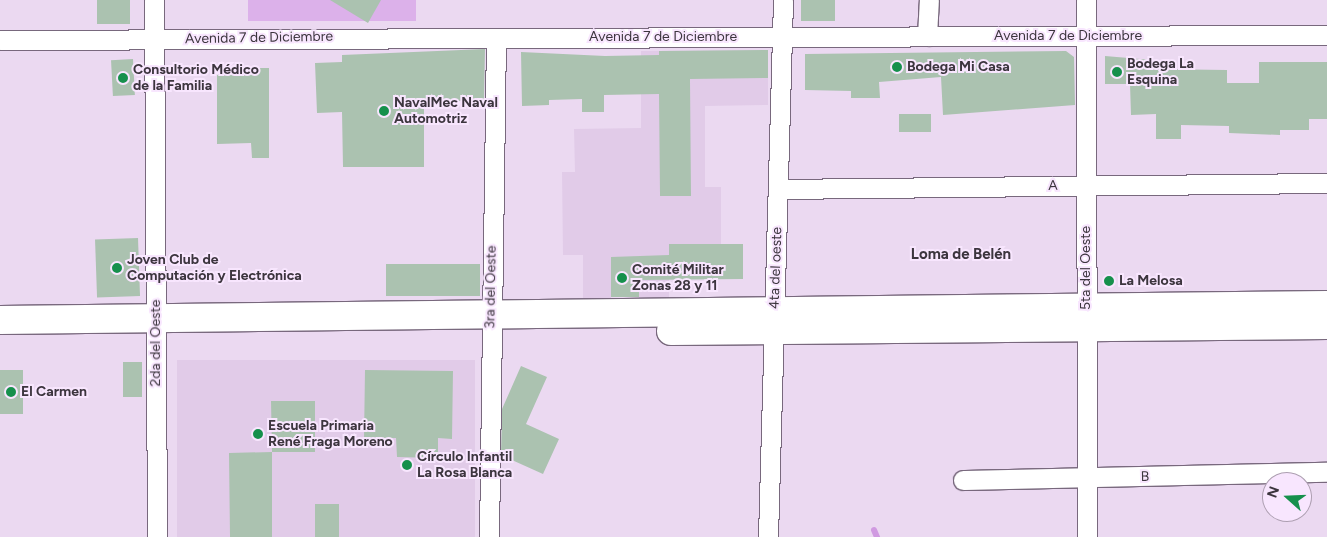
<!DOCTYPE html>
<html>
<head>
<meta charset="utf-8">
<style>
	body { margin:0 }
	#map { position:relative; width:1327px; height:537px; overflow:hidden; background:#ebd9f1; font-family:Figtree,sans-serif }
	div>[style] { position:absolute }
	.built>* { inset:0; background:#e1cbe8; transform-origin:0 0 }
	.green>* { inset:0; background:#dcb1ea; transform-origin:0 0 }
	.stream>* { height:6px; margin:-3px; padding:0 3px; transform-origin:3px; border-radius:3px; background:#d09ae1 }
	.building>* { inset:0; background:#abc2b0; transform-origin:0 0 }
	.roads { filter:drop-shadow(1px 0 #78687d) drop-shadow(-1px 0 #78687d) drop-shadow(0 1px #78687d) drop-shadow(0 -1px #78687d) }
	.minor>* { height:19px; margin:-9.5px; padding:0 9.5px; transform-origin:9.5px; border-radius:9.5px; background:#fff }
	.secondary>* { height:28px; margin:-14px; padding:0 14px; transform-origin:14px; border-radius:14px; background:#fff }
	.dots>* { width:14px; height:14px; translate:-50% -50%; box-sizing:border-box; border:2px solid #f8e6fe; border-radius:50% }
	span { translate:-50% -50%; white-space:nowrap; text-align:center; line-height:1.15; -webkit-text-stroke:4px #f8e6fe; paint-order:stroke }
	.street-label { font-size:14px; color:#3c353e }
	.poi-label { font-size:14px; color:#3c353e; font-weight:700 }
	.left { translate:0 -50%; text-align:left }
	.neighbourhood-label { font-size:15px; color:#3c353e; font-weight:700 }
	.north { position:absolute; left:1262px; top:472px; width:50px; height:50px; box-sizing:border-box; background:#f8e6fe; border:1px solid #ad9fb1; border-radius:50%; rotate:290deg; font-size:14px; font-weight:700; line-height:20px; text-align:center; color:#3c353e }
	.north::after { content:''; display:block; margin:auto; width:18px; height:22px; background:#16904c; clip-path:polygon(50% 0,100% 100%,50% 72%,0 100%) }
</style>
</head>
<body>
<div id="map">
	<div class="built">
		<i style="clip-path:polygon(768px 50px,768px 105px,705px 106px,705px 187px,721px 187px,721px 244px,669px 245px,669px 299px,639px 299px,639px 257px,611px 257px,611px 299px,583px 299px,583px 255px,563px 255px,562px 172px,575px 172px,574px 129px,641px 128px,641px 51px)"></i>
		<i style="left:475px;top:360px;width:177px;height:298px;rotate:90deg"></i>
	</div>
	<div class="green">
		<i style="left:248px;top:0;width:168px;height:21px"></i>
	</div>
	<div class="stream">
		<i style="left:874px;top:530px;width:8px;rotate:67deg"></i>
	</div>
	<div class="building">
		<i style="left:97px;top:0;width:33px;height:24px"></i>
		<i style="clip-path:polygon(330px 0,381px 0,368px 23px)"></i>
		<i style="left:801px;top:0;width:34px;height:21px"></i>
		<i style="clip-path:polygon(485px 49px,484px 101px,424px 101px,424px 167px,343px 167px,342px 112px,317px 113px,315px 63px,342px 62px,342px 55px)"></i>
		<i style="clip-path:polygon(768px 50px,768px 78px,690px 79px,691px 196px,660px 196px,659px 94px,604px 95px,604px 112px,582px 112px,582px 99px,549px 100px,549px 105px,522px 106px,521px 52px,605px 56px,659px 55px,659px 51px)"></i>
		<i style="clip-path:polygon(1066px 51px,1074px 57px,1075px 105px,943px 115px,941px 77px,879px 82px,880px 98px,851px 98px,851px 91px,805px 90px,805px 54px)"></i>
		<i style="clip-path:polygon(1105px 56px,1152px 60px,1152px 69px,1227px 70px,1227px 83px,1259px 83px,1259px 62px,1327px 62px,1327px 119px,1309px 119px,1309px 130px,1280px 130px,1280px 135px,1229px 133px,1229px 126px,1181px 125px,1181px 139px,1156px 139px,1156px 114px,1131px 115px,1130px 84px,1105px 84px)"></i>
		<i style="left:133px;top:59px;width:36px;height:22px;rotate:87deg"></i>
		<i style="clip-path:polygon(217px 68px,269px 68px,269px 158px,252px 158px,251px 143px,217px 144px)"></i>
		<i style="left:931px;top:114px;width:18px;height:32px;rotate:90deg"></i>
		<i style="left:138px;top:238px;width:58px;height:43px;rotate:88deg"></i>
		<i style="clip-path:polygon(669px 244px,743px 244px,743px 279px,639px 280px,639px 297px,611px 297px,611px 257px,669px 255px)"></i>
		<i style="left:480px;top:264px;width:32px;height:94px;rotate:90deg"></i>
		<i style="left:123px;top:362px;width:19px;height:35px"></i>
		<i style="clip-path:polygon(521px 366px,547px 377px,526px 424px,559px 439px,543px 474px,501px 455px,502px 409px)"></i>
		<i style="left:0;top:370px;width:23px;height:44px"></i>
		<i style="clip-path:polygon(365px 370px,453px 371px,452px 439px,438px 438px,438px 458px,397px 457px,396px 438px,364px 438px)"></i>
		<i style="clip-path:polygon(271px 401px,315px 401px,315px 452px,272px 452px,272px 537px,230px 537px,229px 453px,272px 452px)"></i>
		<i style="left:315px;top:504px;width:24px;height:33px"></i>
	</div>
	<div class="roads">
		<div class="minor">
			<i style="left:154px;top:0;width:537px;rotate:89.68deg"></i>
			<i style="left:1086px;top:0;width:537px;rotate:89.89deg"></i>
			<i style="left:927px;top:36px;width:36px;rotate:-87deg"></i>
			<i style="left:0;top:40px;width:1327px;rotate:-0.22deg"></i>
			<i style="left:778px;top:189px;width:549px;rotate:-0.63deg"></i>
			<i style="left:963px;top:480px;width:364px;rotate:-1.3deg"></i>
			<i style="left:489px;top:537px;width:499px;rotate:-89.2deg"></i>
			<i style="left:768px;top:537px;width:537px;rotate:-88.4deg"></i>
		</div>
		<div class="secondary">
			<i style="left:0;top:320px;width:1327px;rotate:-0.65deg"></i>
			<i style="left:671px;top:331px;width:656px;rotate:-0.52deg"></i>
		</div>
	</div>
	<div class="dots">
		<i style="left:897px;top:67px;background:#16904c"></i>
		<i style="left:1117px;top:72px;background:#16904c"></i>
		<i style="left:123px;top:78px;background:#16904c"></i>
		<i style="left:384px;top:111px;background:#16904c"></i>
		<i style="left:117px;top:268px;background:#16904c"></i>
		<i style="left:622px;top:278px;background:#16904c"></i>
		<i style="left:1109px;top:281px;background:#16904c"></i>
		<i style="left:11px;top:392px;background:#16904c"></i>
		<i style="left:258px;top:434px;background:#16904c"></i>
		<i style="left:407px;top:465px;background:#16904c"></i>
	</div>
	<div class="street-label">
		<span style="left:1068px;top:36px">Avenida 7 de Diciembre</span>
		<span style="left:663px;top:37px">Avenida 7 de Diciembre</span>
		<span style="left:259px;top:38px;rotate:-1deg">Avenida 7 de Diciembre</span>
		<span style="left:1053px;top:186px;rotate:-1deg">A</span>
		<span style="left:776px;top:268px;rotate:-88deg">4ta del oeste</span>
		<span style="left:1086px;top:268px;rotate:-90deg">5ta del Oeste</span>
		<span style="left:491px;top:287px;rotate:-89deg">3ra del Oeste</span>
		<span style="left:156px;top:343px;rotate:-90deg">2da del Oeste</span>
		<span style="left:1145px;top:477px;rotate:-1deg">B</span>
	</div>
	<div class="poi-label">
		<span class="left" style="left:1127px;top:72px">Bodega La<br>Esquina</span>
		<span class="left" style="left:907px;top:67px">Bodega Mi Casa</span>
		<span class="left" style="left:133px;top:78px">Consultorio Médico<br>de la Familia</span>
		<span class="left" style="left:394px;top:111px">NavalMec Naval<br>Automotriz</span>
		<span class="left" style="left:127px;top:268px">Joven Club de<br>Computación y Electrónica</span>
		<span class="left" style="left:632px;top:278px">Comité Militar<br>Zonas 28 y 11</span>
		<span class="left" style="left:1119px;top:281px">La Melosa</span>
		<span class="left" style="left:21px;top:392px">El Carmen</span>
		<span class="left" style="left:268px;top:434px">Escuela Primaria<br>René Fraga Moreno</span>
		<span class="left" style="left:417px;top:465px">Círculo Infantil<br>La Rosa Blanca</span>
	</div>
	<div class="neighbourhood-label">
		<span style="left:961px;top:255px">Loma de Belén</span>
	</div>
	<div class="north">N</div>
</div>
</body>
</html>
